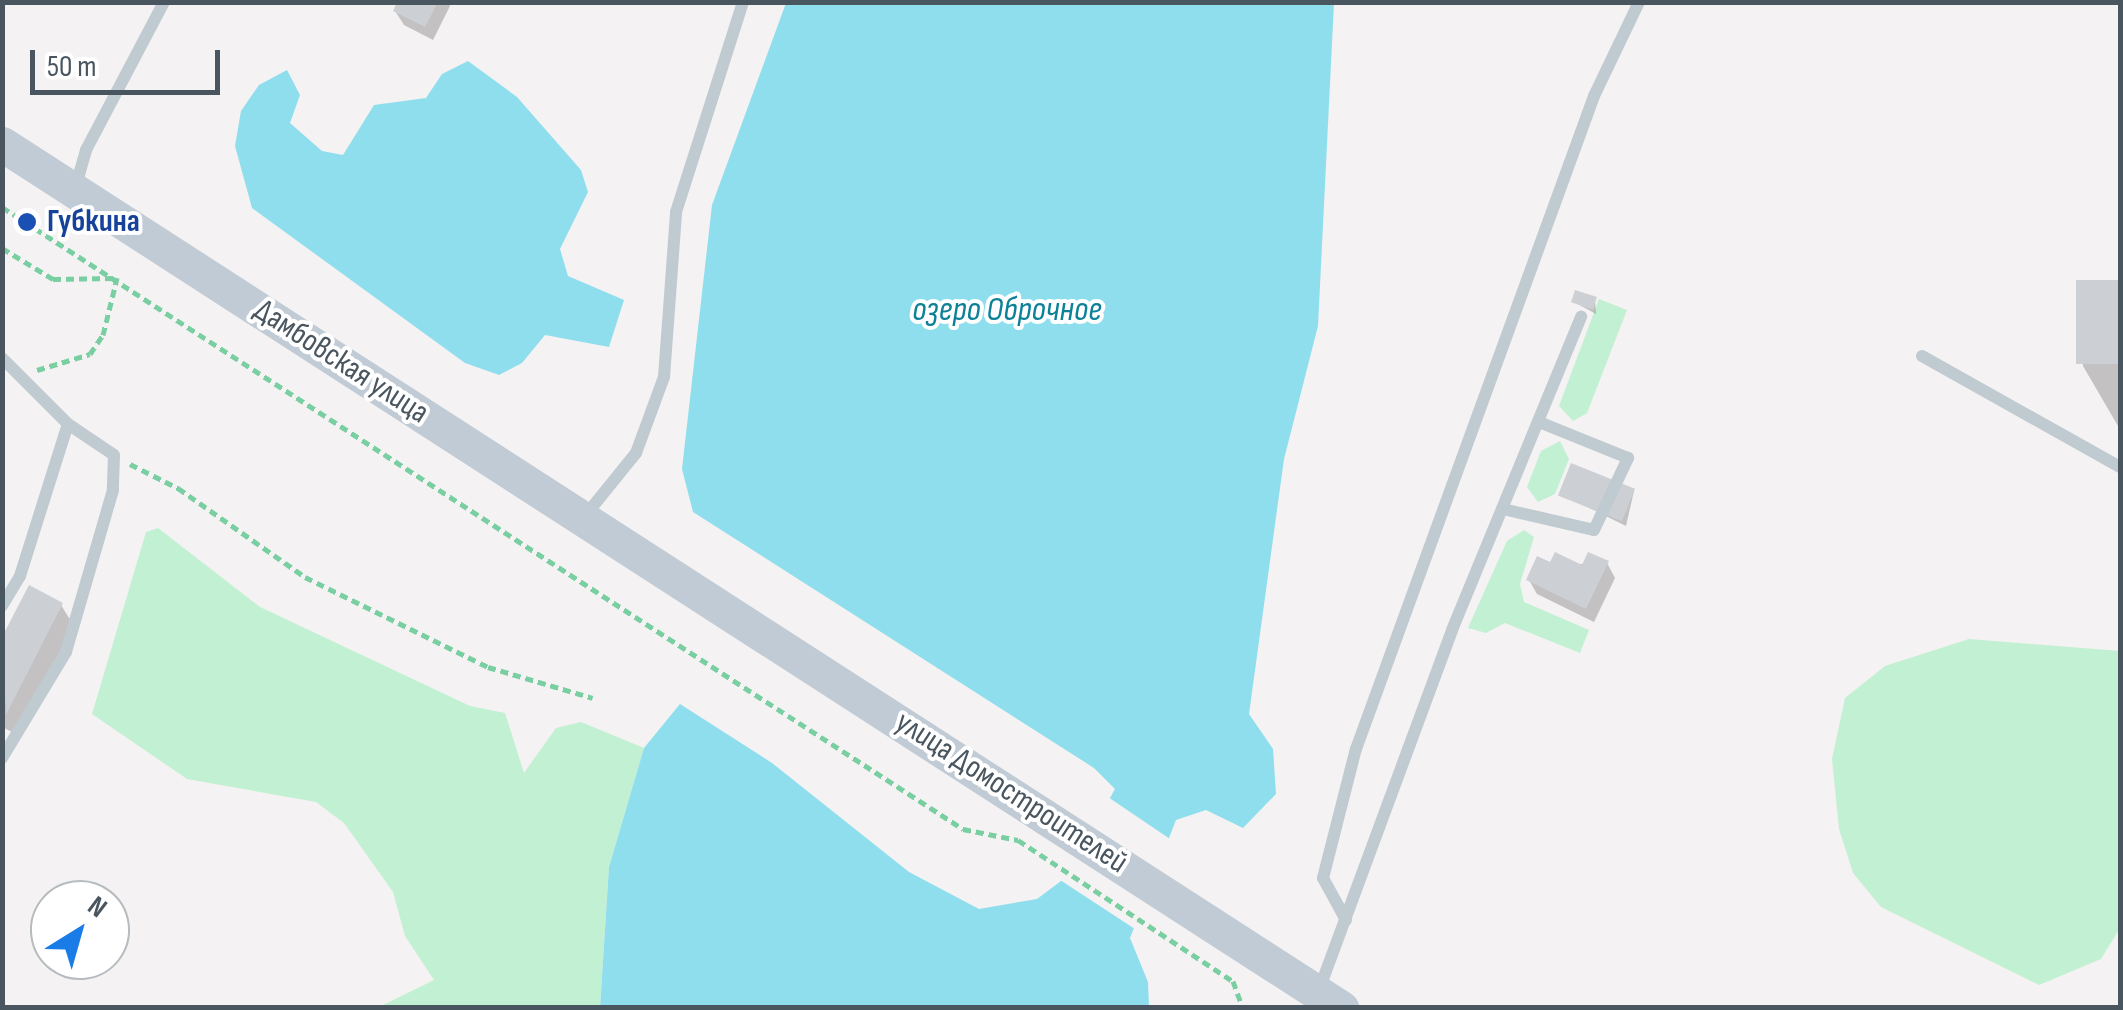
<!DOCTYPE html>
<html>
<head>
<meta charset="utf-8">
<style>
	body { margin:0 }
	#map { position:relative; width:2123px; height:1010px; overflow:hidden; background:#f4f2f2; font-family:"Sofia Sans Condensed",sans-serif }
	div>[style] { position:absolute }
	.green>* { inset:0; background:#c2f0d2 }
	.water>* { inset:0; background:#8fdeed }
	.pier>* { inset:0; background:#f4f2f2 }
	.shadow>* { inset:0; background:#0003 }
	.building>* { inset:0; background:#cccfd4; transform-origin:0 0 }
	.path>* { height:5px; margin-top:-2.5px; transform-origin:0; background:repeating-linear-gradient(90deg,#79cfa1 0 8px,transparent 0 13px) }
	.lane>* { height:12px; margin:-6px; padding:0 6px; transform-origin:6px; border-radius:6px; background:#c0cad1 }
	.secondary>* { height:35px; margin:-17.5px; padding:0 17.5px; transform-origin:17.5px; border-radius:17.5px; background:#c0cbd5 }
	.dots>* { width:28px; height:28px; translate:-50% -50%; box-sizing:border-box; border:5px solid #fff; border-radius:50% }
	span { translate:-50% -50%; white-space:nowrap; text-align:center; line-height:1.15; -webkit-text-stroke:8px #fff; paint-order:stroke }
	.transit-label { font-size:32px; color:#164399; font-weight:700 }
	.left { translate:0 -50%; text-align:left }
	.street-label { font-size:32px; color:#495660 }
	.water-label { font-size:35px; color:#0d8198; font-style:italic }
	.frame { position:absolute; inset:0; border:5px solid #495660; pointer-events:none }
	.north { position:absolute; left:30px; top:880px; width:100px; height:100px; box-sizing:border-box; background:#fff; border:2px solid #b6bbbf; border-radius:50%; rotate:37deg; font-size:28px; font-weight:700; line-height:40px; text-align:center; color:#495660 }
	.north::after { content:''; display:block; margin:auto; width:35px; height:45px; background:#1a7ce6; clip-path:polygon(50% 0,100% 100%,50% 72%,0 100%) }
	.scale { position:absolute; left:30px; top:50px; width:190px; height:45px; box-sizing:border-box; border:5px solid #495660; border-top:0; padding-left:12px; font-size:30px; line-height:35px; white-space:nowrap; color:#495660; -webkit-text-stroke:8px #fff; paint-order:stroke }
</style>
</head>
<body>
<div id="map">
	<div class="green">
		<i style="clip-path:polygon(1599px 299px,1627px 310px,1587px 413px,1573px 421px,1559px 406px)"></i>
		<i style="clip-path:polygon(1560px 441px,1569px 459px,1555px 494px,1538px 502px,1527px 487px,1541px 451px)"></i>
		<i style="clip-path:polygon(158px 528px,260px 607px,470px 706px,505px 713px,524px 773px,556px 728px,581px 722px,644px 748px,609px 867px,600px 1007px,379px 1007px,434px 980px,405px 936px,393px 892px,344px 823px,316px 802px,187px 779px,92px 714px,146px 532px)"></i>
		<i style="clip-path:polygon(1524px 530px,1534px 537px,1520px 584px,1524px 602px,1589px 630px,1580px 653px,1505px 623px,1486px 633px,1468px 628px,1507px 541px)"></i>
		<i style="clip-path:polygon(1969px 639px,2120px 651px,2120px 928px,2101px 959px,2039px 985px,1881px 907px,1853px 873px,1839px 829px,1832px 759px,1845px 698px,1885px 666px)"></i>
	</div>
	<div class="water">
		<i style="clip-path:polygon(786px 3px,1334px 3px,1318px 326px,1284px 459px,1249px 714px,1273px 749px,1276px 794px,1243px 828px,1206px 810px,1176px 820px,1130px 938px,1148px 982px,1149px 1007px,600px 1008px,609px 867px,644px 748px,680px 704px,772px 763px,909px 872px,979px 909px,1037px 899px,1065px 878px,1115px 789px,1094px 768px,693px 512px,682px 469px,712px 205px)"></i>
		<i style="clip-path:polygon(468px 61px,517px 97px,581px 170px,588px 192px,560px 249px,568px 276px,624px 300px,609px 347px,545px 335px,522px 363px,499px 375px,465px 363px,252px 208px,235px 146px,241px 111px,259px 85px,287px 70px,300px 95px,290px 123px,322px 151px,343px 155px,374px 105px,426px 98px,442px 74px)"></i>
	</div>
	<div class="pier">
		<i style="clip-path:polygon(1105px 795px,1173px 841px,1138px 931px,1057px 878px)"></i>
	</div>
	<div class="shadow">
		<i style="clip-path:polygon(400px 2px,448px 2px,450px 6px,433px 40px,404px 25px,395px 11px)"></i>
		<i style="clip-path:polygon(2120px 282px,2120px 426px,2118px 426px,2083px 366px,2079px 284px)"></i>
		<i style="clip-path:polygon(1595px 300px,1596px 314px,1574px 302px)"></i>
		<i style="clip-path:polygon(1634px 491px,1626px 526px,1561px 494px)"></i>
		<i style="clip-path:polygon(1607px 563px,1615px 578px,1594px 622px,1537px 594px,1529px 580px,1551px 565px)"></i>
		<i style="clip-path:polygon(61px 605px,74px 626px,18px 735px,2px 727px,2px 642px)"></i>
	</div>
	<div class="building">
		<i style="clip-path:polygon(397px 2px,438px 2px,425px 27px,393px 11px)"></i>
		<i style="left:2120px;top:280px;width:84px;height:44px;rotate:90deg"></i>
		<i style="left:1575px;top:290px;width:23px;height:13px;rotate:18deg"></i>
		<i style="left:1571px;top:463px;width:69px;height:35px;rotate:22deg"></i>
		<i style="clip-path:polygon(1555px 552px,1582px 565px,1588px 552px,1609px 561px,1586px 609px,1526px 580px,1537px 556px,1550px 562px)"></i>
		<i style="clip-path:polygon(29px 585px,63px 603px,6px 715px,2px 637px)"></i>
	</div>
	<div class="path">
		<i style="left:2px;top:207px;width:1145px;rotate:32.91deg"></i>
		<i style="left:963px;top:829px;width:56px;rotate:11.3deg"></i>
		<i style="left:1018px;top:840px;width:257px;rotate:33.3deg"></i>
		<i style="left:1233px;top:981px;width:29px;rotate:70deg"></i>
		<i style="left:2px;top:248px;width:60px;rotate:31.3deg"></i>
		<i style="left:53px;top:279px;width:62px;rotate:-0.9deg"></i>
		<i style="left:37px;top:370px;width:55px;rotate:-16.8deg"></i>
		<i style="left:90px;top:354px;width:23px;rotate:-56deg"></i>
		<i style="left:103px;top:335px;width:59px;rotate:-76.2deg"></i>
		<i style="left:130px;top:464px;width:54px;rotate:26.6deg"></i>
		<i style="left:178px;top:488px;width:155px;rotate:35deg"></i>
		<i style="left:305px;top:577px;width:204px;rotate:26.2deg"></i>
		<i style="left:488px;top:667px;width:109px;rotate:16.4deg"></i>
	</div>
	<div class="lane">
		<i style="left:75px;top:189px;width:41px;rotate:-74.2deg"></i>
		<i style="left:86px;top:150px;width:167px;rotate:-62.2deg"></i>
		<i style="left:1922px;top:356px;width:227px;rotate:29.3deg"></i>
		<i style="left:2px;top:358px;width:93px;rotate:45deg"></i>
		<i style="left:68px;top:424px;width:55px;rotate:34deg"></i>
		<i style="left:114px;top:455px;width:35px;rotate:92deg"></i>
		<i style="left:113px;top:490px;width:169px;rotate:106.2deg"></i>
		<i style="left:66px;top:652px;width:124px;rotate:121.1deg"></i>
		<i style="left:1503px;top:509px;width:93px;rotate:13deg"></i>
		<i style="left:1594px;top:530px;width:80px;rotate:-64.7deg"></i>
		<i style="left:1628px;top:458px;width:96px;rotate:-158deg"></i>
		<i style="left:585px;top:516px;width:81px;rotate:-51deg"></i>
		<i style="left:636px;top:453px;width:81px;rotate:-69.8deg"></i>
		<i style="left:664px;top:377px;width:165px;rotate:-85.8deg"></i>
		<i style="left:676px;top:212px;width:220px;rotate:-72.3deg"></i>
		<i style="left:2px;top:606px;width:35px;rotate:-59deg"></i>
		<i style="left:20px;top:576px;width:159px;rotate:-72.5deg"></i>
		<i style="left:1346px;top:920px;width:48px;rotate:-118.7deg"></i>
		<i style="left:1323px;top:878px;width:133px;rotate:-75.7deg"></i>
		<i style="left:1356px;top:749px;width:695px;rotate:-69.97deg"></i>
		<i style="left:1594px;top:96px;width:104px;rotate:-64.4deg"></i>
		<i style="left:1319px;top:990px;width:384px;rotate:-69.7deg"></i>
		<i style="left:1452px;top:630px;width:339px;rotate:-67.6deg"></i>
	</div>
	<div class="secondary">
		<i style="left:2px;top:144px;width:1594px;rotate:32.83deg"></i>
	</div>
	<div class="dots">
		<i style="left:27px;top:222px;background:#1a4fb4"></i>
	</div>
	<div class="transit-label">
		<span class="left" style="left:47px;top:222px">Губкина</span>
	</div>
	<div class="street-label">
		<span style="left:341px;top:362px;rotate:33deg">Дамбовская улица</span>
		<span style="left:1011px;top:793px;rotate:33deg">улица Домостроителей</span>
	</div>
	<div class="water-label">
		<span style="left:1007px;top:310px">озеро Оброчное</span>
	</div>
	<div class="frame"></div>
	<div class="north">N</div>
	<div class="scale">50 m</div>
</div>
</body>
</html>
